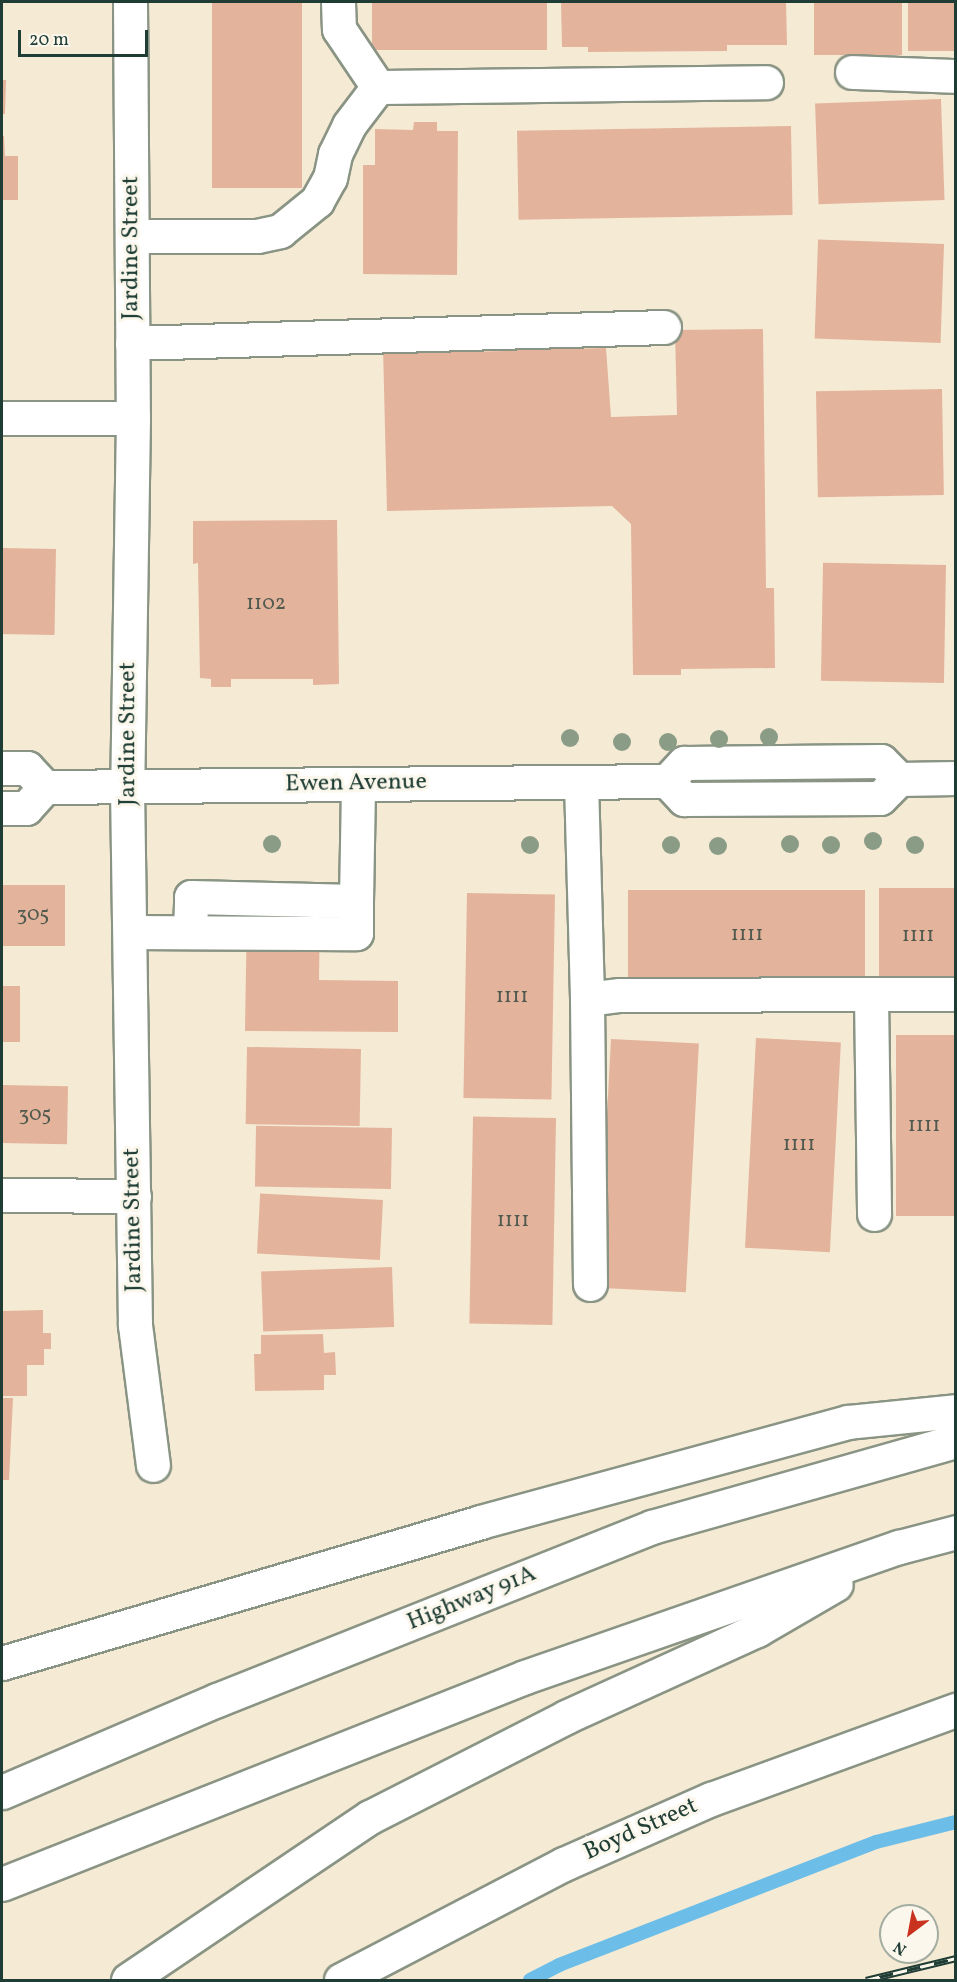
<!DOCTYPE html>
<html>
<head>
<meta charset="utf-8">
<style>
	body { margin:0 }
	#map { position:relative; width:957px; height:1982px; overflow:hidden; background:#f5ead4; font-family:Vollkorn,serif }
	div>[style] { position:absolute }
	.stream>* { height:14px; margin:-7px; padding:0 7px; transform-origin:7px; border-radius:7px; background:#6cbee8 }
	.building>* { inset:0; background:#e4b39c; transform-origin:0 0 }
	.roads { filter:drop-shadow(2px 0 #8a9484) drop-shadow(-2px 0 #8a9484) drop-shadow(0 2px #8a9484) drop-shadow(0 -2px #8a9484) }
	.minor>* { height:33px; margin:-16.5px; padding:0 16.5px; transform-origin:16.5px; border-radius:16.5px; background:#fff }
	.major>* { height:33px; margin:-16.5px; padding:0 16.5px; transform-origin:16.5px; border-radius:16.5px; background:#fff }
	.highway>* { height:33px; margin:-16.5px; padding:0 16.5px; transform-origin:16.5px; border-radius:16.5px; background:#fff }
	.rail>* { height:7px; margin-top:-3.5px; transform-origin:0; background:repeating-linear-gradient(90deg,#fbf7ec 0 14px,#1f3d34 0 28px); box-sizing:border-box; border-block:2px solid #1f3d34 }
	.trees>* { width:18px; height:18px; margin:-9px; border-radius:50%; background:#8b9c86 }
	span { translate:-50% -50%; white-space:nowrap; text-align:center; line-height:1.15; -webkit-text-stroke:6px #fbf7ec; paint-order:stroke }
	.number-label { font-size:21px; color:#505a4e }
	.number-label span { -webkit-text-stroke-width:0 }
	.street-label { font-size:24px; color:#1f3d34 }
	.frame { position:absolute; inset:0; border:3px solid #1f3d34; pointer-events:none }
	.north { position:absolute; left:879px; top:1904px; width:60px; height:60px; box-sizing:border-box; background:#fbf7ec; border:2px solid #a3ada2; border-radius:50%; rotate:212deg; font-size:16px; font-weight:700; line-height:24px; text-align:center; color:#1f3d34 }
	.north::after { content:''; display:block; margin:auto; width:21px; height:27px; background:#c8321e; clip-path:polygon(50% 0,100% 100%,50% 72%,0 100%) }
	.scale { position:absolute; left:18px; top:30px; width:130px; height:27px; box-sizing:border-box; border:3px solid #1f3d34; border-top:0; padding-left:8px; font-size:18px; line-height:21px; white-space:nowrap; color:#1f3d34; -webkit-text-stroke:4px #fbf7ec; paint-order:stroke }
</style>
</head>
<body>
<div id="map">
	<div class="stream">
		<i style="left:530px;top:1980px;width:33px;rotate:-27deg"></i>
		<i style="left:559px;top:1965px;width:340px;rotate:-21.2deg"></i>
		<i style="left:876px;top:1842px;width:82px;rotate:-14deg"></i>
	</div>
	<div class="building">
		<i style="left:212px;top:2px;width:90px;height:186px"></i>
		<i style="left:372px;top:2px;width:175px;height:48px"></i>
		<i style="clip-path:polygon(561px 2px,786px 2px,787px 45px,727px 45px,727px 51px,588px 52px,588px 47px,562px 47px)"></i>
		<i style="left:814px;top:2px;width:88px;height:53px"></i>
		<i style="left:908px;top:2px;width:48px;height:49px"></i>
		<i style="clip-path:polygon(2px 80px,6px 80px,5px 114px,2px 114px)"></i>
		<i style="left:941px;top:99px;width:101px;height:126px;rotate:88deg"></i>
		<i style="clip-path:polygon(414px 122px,437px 122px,437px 131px,458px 131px,457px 275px,363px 274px,363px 165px,375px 165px,375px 129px,413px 130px)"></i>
		<i style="left:791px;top:126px;width:89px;height:274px;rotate:89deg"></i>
		<i style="clip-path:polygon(2px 136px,4px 136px,5px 156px,18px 156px,18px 200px,2px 200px)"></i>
		<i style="left:944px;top:244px;width:99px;height:126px;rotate:92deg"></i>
		<i style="clip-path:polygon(763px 329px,766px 588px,774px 588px,775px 668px,681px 669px,681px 675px,633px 675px,631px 524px,612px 506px,387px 511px,383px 347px,459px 346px,459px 352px,505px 351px,504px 342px,571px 340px,571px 349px,606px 348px,611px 417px,677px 415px,675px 330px)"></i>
		<i style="left:942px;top:389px;width:106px;height:126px;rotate:89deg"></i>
		<i style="clip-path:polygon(337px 520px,339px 684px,313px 685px,313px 679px,231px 679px,231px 687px,211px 687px,211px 679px,200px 678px,198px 563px,193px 564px,193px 521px)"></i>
		<i style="left:2px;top:548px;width:54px;height:86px;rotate:1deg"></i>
		<i style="left:946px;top:565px;width:118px;height:123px;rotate:91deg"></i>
		<i style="left:2px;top:885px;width:63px;height:61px"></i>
		<i style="left:956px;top:888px;width:94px;height:77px;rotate:90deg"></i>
		<i style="left:628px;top:890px;width:237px;height:90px"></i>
		<i style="left:467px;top:893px;width:88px;height:205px;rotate:1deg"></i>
		<i style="clip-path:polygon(247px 909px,320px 910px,319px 980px,398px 981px,398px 1032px,245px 1031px)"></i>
		<i style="left:2px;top:986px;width:18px;height:56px"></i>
		<i style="left:896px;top:1035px;width:60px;height:181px"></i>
		<i style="left:756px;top:1038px;width:85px;height:210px;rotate:3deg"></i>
		<i style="left:611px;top:1039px;width:88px;height:249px;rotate:3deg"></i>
		<i style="left:247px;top:1047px;width:114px;height:77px;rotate:1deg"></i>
		<i style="left:2px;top:1085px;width:66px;height:58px;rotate:1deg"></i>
		<i style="left:556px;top:1118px;width:207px;height:83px;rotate:91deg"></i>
		<i style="left:392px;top:1128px;width:61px;height:136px;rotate:91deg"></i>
		<i style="left:383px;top:1200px;width:60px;height:123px;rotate:93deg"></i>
		<i style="left:392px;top:1267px;width:60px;height:131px;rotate:88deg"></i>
		<i style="clip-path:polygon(43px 1310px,43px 1333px,51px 1333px,51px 1349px,44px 1349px,44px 1365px,27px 1365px,27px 1396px,2px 1396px,2px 1311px)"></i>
		<i style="clip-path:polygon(323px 1334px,324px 1353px,335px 1352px,336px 1375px,324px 1375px,324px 1390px,255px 1391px,254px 1354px,261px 1354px,261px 1335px)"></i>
		<i style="clip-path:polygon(2px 1398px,13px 1398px,9px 1480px,2px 1480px)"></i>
	</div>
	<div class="roads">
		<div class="minor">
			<i style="left:130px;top:2px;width:416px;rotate:89.6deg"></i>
			<i style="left:133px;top:418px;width:369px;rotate:90.9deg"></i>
			<i style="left:127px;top:787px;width:538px;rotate:89.15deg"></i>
			<i style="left:135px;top:1325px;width:141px;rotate:82.7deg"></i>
			<i style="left:338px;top:2px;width:27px;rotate:88deg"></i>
			<i style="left:339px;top:29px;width:70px;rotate:56.1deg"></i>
			<i style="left:852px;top:72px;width:104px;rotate:2.2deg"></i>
			<i style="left:134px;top:236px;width:123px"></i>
			<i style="left:257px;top:236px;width:24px;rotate:-12deg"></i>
			<i style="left:280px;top:231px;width:48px;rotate:-39deg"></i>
			<i style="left:317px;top:201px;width:26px;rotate:-61deg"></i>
			<i style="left:330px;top:178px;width:25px;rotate:-78deg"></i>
			<i style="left:335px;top:154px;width:32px;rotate:-64deg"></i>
			<i style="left:349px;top:125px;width:48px;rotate:-52.7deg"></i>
			<i style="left:378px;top:87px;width:388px;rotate:-0.7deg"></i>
			<i style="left:132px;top:343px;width:532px;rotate:-1.72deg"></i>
			<i style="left:2px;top:418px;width:131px"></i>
			<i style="left:2px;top:768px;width:25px"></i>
			<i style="left:27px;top:768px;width:26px;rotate:47deg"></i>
			<i style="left:45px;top:787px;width:622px;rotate:-0.55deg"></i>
			<i style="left:667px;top:781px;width:25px;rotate:47deg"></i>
			<i style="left:684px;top:799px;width:196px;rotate:-0.3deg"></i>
			<i style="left:880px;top:798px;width:27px;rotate:-45deg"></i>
			<i style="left:899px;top:779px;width:57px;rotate:-1deg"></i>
			<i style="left:667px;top:781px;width:25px;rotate:-47deg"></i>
			<i style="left:684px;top:763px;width:197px;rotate:-0.6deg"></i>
			<i style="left:881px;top:761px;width:25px;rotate:45deg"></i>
			<i style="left:581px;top:782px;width:217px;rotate:88.4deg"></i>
			<i style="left:587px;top:999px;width:33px;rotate:-7deg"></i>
			<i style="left:620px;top:995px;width:336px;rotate:-0.2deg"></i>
			<i style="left:2px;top:808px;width:24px"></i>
			<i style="left:26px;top:808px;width:28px;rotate:-48deg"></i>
			<i style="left:130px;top:932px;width:226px;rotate:0.3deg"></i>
			<i style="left:356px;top:933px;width:32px;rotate:-90deg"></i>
			<i style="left:190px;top:932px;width:35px;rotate:-88deg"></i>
			<i style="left:191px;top:897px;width:165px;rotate:1.4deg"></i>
			<i style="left:356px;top:901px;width:117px;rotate:-89deg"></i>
			<i style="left:871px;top:995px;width:219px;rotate:89.2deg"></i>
			<i style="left:587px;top:999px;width:285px;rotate:89.4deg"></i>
			<i style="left:2px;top:1195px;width:132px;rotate:0.4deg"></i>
		</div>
		<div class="major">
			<i style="left:341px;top:1980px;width:251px;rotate:-27.5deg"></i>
			<i style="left:564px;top:1864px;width:161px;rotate:-23.9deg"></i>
			<i style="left:711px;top:1799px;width:261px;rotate:-20deg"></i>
		</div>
		<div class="highway">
			<i style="left:2px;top:1663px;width:498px;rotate:-16.4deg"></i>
			<i style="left:480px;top:1522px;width:381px;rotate:-15.2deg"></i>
			<i style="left:848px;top:1422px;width:109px;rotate:-5.8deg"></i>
			<i style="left:2px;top:1792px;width:234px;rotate:-23.2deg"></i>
			<i style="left:217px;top:1700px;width:468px;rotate:-21.7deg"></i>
			<i style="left:652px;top:1527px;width:316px;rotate:-15.8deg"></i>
			<i style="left:2px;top:1884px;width:562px;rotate:-21.59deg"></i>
			<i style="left:525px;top:1677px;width:396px;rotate:-19.2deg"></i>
			<i style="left:899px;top:1547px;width:59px;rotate:-14.7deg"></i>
			<i style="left:128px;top:1980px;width:292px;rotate:-34deg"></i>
			<i style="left:370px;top:1817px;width:220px;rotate:-27deg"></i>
			<i style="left:566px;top:1717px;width:210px;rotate:-24.5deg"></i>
			<i style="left:757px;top:1630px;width:91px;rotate:-30.2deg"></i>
		</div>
	</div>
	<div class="rail">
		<i style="left:866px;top:1980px;width:93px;rotate:-13.7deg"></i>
	</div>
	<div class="trees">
		<i style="left:769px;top:737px"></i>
		<i style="left:570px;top:738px"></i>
		<i style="left:719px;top:739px"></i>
		<i style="left:622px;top:742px"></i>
		<i style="left:668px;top:742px"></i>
		<i style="left:873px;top:841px"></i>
		<i style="left:272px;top:844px"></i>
		<i style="left:790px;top:844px"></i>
		<i style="left:530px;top:845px"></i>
		<i style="left:671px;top:845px"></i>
		<i style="left:831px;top:845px"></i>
		<i style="left:915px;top:845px"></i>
		<i style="left:718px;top:846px"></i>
	</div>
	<div class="number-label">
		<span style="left:266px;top:604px">1102</span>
		<span style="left:33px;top:915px">305</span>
		<span style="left:747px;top:935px">1111</span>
		<span style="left:918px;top:936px">1111</span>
		<span style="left:512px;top:997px">1111</span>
		<span style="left:35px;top:1115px">305</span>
		<span style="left:924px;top:1126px">1111</span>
		<span style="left:799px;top:1145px">1111</span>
		<span style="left:513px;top:1221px">1111</span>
	</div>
	<div class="street-label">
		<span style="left:132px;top:248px;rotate:-90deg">Jardine Street</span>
		<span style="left:129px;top:734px;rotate:-90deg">Jardine Street</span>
		<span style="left:356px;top:784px;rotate:-1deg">Ewen Avenue</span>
		<span style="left:134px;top:1220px;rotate:-91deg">Jardine Street</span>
		<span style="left:472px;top:1599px;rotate:-22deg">Highway 91A</span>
		<span style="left:641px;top:1830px;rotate:-24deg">Boyd Street</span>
	</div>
	<div class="frame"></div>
	<div class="north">N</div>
	<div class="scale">20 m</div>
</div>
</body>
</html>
